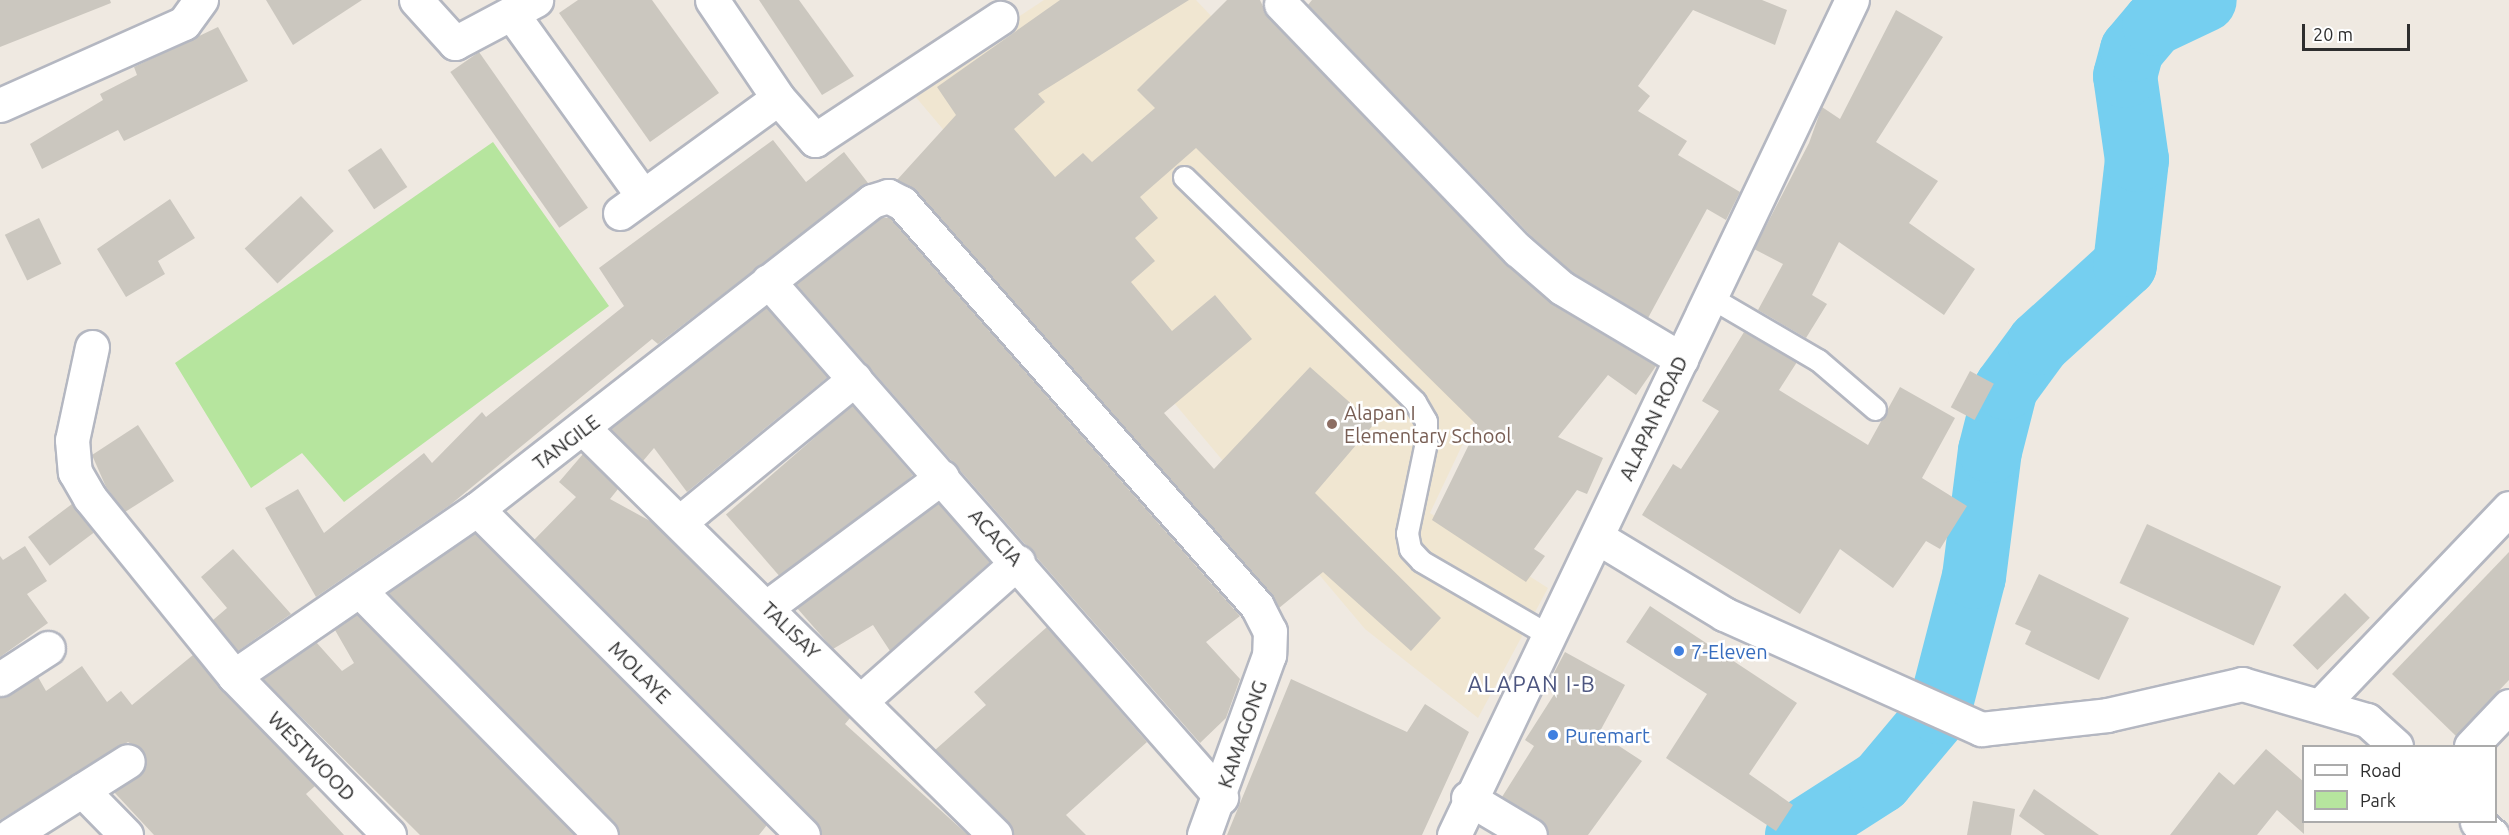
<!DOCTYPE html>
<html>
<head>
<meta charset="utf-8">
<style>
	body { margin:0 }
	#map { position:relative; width:2509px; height:835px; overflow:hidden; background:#efe9e1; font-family:Ubuntu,sans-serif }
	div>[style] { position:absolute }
	.education>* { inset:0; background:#f0e6d1 }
	.green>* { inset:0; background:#b6e59e }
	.river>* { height:64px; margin:-32px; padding:0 32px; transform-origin:32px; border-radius:32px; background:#75cff0 }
	.building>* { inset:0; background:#cbc7bf; transform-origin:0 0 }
	.roads { filter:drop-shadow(2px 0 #b4b7c1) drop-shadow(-2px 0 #b4b7c1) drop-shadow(0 2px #b4b7c1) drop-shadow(0 -2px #b4b7c1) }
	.lane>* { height:21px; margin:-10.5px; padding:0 10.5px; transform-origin:10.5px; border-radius:10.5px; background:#fff }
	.street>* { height:33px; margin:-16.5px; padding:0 16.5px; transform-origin:16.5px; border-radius:16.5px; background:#fff }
	.secondary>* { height:33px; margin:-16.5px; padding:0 16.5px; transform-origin:16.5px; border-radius:16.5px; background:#fff }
	.dots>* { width:16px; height:16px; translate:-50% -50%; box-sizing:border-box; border:3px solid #fff; border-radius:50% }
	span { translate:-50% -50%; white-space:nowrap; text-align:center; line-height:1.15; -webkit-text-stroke:5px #fff; paint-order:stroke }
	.education-label { font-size:20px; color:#785e54 }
	.left { translate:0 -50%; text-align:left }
	.street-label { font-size:20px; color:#2e2e2e }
	.shop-label { font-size:20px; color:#366cbe }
	.quarter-label { font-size:22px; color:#4d5680; letter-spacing:1.5px }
	.legend { position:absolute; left:2302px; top:745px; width:195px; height:78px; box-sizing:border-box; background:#fff; border:2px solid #ababab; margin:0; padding:8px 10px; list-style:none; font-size:18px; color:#2e2e2e }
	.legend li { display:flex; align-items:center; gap:12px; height:30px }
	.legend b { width:30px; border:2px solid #ababab }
	.scale { position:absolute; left:2302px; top:24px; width:108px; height:27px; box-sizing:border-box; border:3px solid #2e2e2e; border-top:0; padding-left:8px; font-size:18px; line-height:21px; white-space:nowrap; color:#2e2e2e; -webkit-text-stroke:4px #fff; paint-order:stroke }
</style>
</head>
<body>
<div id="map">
	<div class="education">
		<i style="clip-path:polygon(1044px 0,1196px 0,1514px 336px,1430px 513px,1548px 588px,1478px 718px,1365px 629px,909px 89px)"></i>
	</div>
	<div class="green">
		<i style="clip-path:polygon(493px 142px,609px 306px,344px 502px,302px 453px,251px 488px,175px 363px)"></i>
	</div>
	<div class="river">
		<i style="left:1797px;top:835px;width:100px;rotate:-32.7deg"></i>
		<i style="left:1881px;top:781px;width:90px;rotate:-50deg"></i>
		<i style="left:1939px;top:712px;width:139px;rotate:-75.5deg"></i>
		<i style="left:1974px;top:577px;width:127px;rotate:-82.8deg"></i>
		<i style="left:1990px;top:451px;width:65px;rotate:-75.7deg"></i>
		<i style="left:2006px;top:388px;width:56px;rotate:-53.7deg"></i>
		<i style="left:2039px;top:343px;width:116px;rotate:-42.2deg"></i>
		<i style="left:2125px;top:265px;width:106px;rotate:-83.5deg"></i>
		<i style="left:2137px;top:160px;width:85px;rotate:-98.1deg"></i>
		<i style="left:2125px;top:76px;width:27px;rotate:-75deg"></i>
		<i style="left:2132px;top:50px;width:34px;rotate:-50deg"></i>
		<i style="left:2154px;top:24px;width:56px;rotate:-25.2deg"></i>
	</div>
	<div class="building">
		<i style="clip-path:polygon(0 0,110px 0,111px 3px,0 47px)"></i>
		<i style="clip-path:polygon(266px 0,362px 0,293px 45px)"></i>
		<i style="clip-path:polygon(578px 0,652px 0,719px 93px,650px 142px,559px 13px)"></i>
		<i style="clip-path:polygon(759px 0,799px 0,854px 76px,822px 95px)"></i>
		<i style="clip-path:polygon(1060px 0,1189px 0,1038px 94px,1045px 102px,1014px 129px,1055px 177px,1083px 153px,1092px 162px,1155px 108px,1137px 90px,1227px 0,1260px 0,1268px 17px,1506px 264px,1552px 304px,1656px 366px,1636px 395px,1608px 375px,1558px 437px,1603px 458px,1587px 494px,1577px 490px,1534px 549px,1545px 556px,1526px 582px,1432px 520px,1478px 426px,1196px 148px,1140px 197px,1158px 218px,1135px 238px,1155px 261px,1131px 282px,1172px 331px,1215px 295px,1252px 339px,1164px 413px,1214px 469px,1310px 367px,1374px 424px,1315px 493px,1441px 618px,1411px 651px,1323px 572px,1279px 608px,916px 191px,897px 180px,956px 115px,937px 87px)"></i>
		<i style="clip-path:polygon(1312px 0,1762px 0,1787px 10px,1775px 45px,1693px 10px,1638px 86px,1650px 96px,1638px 111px,1687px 141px,1678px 155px,1740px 192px,1726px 220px,1707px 209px,1648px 318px,1573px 273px,1531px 236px,1308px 5px)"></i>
		<i style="clip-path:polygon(1896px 10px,1943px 37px,1876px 142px,1938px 181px,1909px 223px,1975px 269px,1944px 315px,1839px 242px,1812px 295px,1827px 304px,1806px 338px,1758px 310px,1783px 264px,1754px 249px,1809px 143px,1822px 107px,1840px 119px)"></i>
		<i style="clip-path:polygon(218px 27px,248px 81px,124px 141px,118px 130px,42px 169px,30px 144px,103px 100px,100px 94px,137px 75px,134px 67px)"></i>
		<i style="left:479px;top:52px;width:190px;height:35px;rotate:55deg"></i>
		<i style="clip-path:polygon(773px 140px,806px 182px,844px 152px,868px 183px,658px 344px,652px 339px,450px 505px,316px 597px,265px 508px,298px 489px,324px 533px,424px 453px,432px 463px,482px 412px,486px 417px,624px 306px,599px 268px)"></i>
		<i style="left:381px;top:148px;width:47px;height:40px;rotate:56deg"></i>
		<i style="left:301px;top:196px;width:48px;height:77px;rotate:47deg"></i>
		<i style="clip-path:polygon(170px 199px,195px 238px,158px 261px,165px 274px,126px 297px,97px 249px)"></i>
		<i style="left:39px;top:218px;width:51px;height:38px;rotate:64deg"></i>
		<i style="clip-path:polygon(881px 218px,890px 218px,1240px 616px,1206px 642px,1240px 679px,1226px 718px,1200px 743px,796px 284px)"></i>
		<i style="clip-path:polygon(766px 307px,828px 377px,687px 492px,654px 448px,643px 461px,610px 429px)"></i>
		<i style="clip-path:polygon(1744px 332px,1797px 362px,1779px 390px,1868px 445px,1900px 387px,1955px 418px,1922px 478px,1967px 506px,1940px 549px,1926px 541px,1893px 588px,1840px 549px,1800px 614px,1642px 515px,1673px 464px,1681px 469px,1719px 411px,1702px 401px)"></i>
		<i style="left:1970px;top:371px;width:27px;height:41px;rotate:28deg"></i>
		<i style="left:852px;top:405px;width:93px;height:167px;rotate:49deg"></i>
		<i style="clip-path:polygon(138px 425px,174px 481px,125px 512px,106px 487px,92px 455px)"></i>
		<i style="clip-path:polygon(583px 454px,618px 489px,610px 499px,652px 522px,850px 718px,845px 724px,968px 835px,822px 835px,816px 822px,534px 540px,576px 497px,559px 482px)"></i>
		<i style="clip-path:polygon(938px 503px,990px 562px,890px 651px,873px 625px,833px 649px,797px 608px)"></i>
		<i style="left:72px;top:504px;width:36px;height:55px;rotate:53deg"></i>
		<i style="left:2147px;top:524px;width:148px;height:65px;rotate:25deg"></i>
		<i style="clip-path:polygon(475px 533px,767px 825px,759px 835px,619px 835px,614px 822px,388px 593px)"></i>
		<i style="clip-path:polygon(25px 546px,47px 581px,27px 594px,48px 623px,0 657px,0 556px,3px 560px)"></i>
		<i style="clip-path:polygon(233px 549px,291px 614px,238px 651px,213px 620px,227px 608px,201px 577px)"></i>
		<i style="clip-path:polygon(2509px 552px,2509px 680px,2456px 736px,2392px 674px)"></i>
		<i style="clip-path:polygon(2039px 574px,2129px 618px,2099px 680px,2025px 644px,2031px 631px,2015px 624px)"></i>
		<i style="left:2345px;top:593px;width:35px;height:74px;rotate:45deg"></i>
		<i style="clip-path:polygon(1650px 606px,1797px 703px,1749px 774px,1793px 805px,1776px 831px,1666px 758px,1707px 694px,1626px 642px)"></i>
		<i style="clip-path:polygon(357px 614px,575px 835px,420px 835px,263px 679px,316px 642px,342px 671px,354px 663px,335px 630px)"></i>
		<i style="clip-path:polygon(1047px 627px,1147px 742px,1066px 815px,1086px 835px,1013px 835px,1008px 822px,935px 750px,986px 705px,974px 692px)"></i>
		<i style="clip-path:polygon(1565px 652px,1625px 685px,1599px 733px,1642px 761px,1588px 835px,1549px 835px,1540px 819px,1502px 797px,1534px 746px,1525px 740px,1555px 693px,1546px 688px)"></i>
		<i style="clip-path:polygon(193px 655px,315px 786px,306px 794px,344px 835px,154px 835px,114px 792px,145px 769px,143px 751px,128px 742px,0 820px,0 698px,38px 677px,46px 691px,82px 666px,107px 702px,121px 691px,132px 705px)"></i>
		<i style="clip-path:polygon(1291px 679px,1407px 732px,1425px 704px,1469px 732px,1422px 835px,1227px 835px)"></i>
		<i style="clip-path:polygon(2266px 749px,2304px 782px,2304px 834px,2277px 810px,2257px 835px,2170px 835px,2219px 772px,2234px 785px)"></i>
		<i style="clip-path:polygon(2034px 789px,2099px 835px,2045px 835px,2019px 816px)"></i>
		<i style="clip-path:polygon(1973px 801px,2015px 809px,2011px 835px,1967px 835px)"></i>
	</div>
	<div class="roads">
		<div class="lane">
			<i style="left:1184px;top:177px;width:322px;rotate:44.2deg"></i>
			<i style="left:1415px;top:402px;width:22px;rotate:60deg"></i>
			<i style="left:1426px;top:421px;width:21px;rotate:90deg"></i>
			<i style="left:1426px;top:442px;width:93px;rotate:101.8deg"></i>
			<i style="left:1407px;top:533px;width:16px;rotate:79deg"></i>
			<i style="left:1410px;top:549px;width:16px;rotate:47deg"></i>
			<i style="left:1421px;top:561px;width:146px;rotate:30.1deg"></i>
			<i style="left:1710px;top:297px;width:125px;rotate:30.3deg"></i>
			<i style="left:1818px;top:360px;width:75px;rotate:40.7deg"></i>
		</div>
		<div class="street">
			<i style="left:416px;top:0;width:58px;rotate:47.8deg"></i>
			<i style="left:455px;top:43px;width:92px;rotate:-28deg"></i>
			<i style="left:712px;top:0;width:118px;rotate:56deg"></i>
			<i style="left:778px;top:98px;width:56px;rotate:48.6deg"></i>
			<i style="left:815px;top:140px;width:222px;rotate:-33.4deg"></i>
			<i style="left:1281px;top:4px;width:342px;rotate:46.1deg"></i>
			<i style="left:1518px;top:250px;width:58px;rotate:40.8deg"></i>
			<i style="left:1562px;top:288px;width:139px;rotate:30.8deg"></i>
			<i style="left:512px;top:14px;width:224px;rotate:54.3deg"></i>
			<i style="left:0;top:105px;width:201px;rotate:-24deg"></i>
			<i style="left:184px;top:23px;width:29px;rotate:-54deg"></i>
			<i style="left:620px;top:213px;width:195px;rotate:-36deg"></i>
			<i style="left:768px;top:281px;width:687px;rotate:48.72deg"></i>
			<i style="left:92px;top:347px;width:95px;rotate:102.1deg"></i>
			<i style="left:72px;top:440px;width:32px;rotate:85deg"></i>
			<i style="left:75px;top:472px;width:30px;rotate:60deg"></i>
			<i style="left:90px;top:498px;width:229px;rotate:51deg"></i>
			<i style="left:234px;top:676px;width:222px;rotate:45.7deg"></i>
			<i style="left:584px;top:429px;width:578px;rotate:44.65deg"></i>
			<i style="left:477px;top:509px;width:461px;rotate:45deg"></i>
			<i style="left:680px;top:522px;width:226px;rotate:-39.3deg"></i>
			<i style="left:1597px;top:537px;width:149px;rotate:31.2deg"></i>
			<i style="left:1724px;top:614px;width:282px;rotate:24.1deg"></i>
			<i style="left:1981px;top:729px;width:127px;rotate:-6.3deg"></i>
			<i style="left:2107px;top:715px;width:139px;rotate:-12.9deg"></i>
			<i style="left:2242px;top:684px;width:130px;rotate:16.1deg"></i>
			<i style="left:2367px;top:720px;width:39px;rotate:42deg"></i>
			<i style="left:360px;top:591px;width:343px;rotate:45.4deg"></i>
			<i style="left:767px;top:607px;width:218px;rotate:-36.6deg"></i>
			<i style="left:234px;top:676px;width:295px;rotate:-34.5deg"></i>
			<i style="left:477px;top:509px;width:501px;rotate:-37.95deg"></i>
			<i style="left:872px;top:201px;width:17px;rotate:-17deg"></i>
			<i style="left:888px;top:196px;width:16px;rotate:27deg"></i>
			<i style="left:902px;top:203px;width:537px;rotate:48.62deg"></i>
			<i style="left:1257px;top:606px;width:28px;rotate:63deg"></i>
			<i style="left:1270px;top:631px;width:24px;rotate:92deg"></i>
			<i style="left:1269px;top:655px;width:191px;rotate:109.9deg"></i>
			<i style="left:0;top:679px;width:57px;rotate:-32.9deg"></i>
			<i style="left:863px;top:699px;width:207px;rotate:-41.5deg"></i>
			<i style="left:2320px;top:706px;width:274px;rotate:-46.3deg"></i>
			<i style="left:2471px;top:746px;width:55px;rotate:-46.5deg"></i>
			<i style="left:82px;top:790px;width:63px;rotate:45.6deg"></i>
			<i style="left:1468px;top:798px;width:72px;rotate:30.8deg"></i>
			<i style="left:2477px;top:822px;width:20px;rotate:41deg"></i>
			<i style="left:11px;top:835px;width:138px;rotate:-32.3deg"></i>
		</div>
		<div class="secondary">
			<i style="left:1454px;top:835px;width:925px;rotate:-64.52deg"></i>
		</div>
	</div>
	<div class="dots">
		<i style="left:1332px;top:424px;background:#8d6e63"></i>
		<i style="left:1679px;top:651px;background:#3f7fe0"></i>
		<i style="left:1553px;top:735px;background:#3f7fe0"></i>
	</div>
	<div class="education-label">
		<span class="left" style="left:1344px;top:424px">Alapan I<br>Elementary School</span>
	</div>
	<div class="street-label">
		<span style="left:1653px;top:418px;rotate:-65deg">ALAPAN ROAD</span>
		<span style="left:566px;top:442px;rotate:-37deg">TANGILE</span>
		<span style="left:996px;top:537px;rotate:48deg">ACACIA</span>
		<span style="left:791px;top:630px;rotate:44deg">TALISAY</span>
		<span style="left:640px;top:672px;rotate:45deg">MOLAYE</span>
		<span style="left:1242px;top:734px;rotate:-71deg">KAMAGONG</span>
		<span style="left:312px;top:756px;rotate:46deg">WESTWOOD</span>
	</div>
	<div class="shop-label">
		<span class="left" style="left:1691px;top:651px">7-Eleven</span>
		<span class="left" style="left:1565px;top:735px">Puremart</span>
	</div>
	<div class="quarter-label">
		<span style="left:1532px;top:684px">ALAPAN I-B</span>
	</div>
	<ul class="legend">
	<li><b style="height:8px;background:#fff"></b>Road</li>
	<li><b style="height:16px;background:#b6e59e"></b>Park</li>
	</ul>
	<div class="scale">20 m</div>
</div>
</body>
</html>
